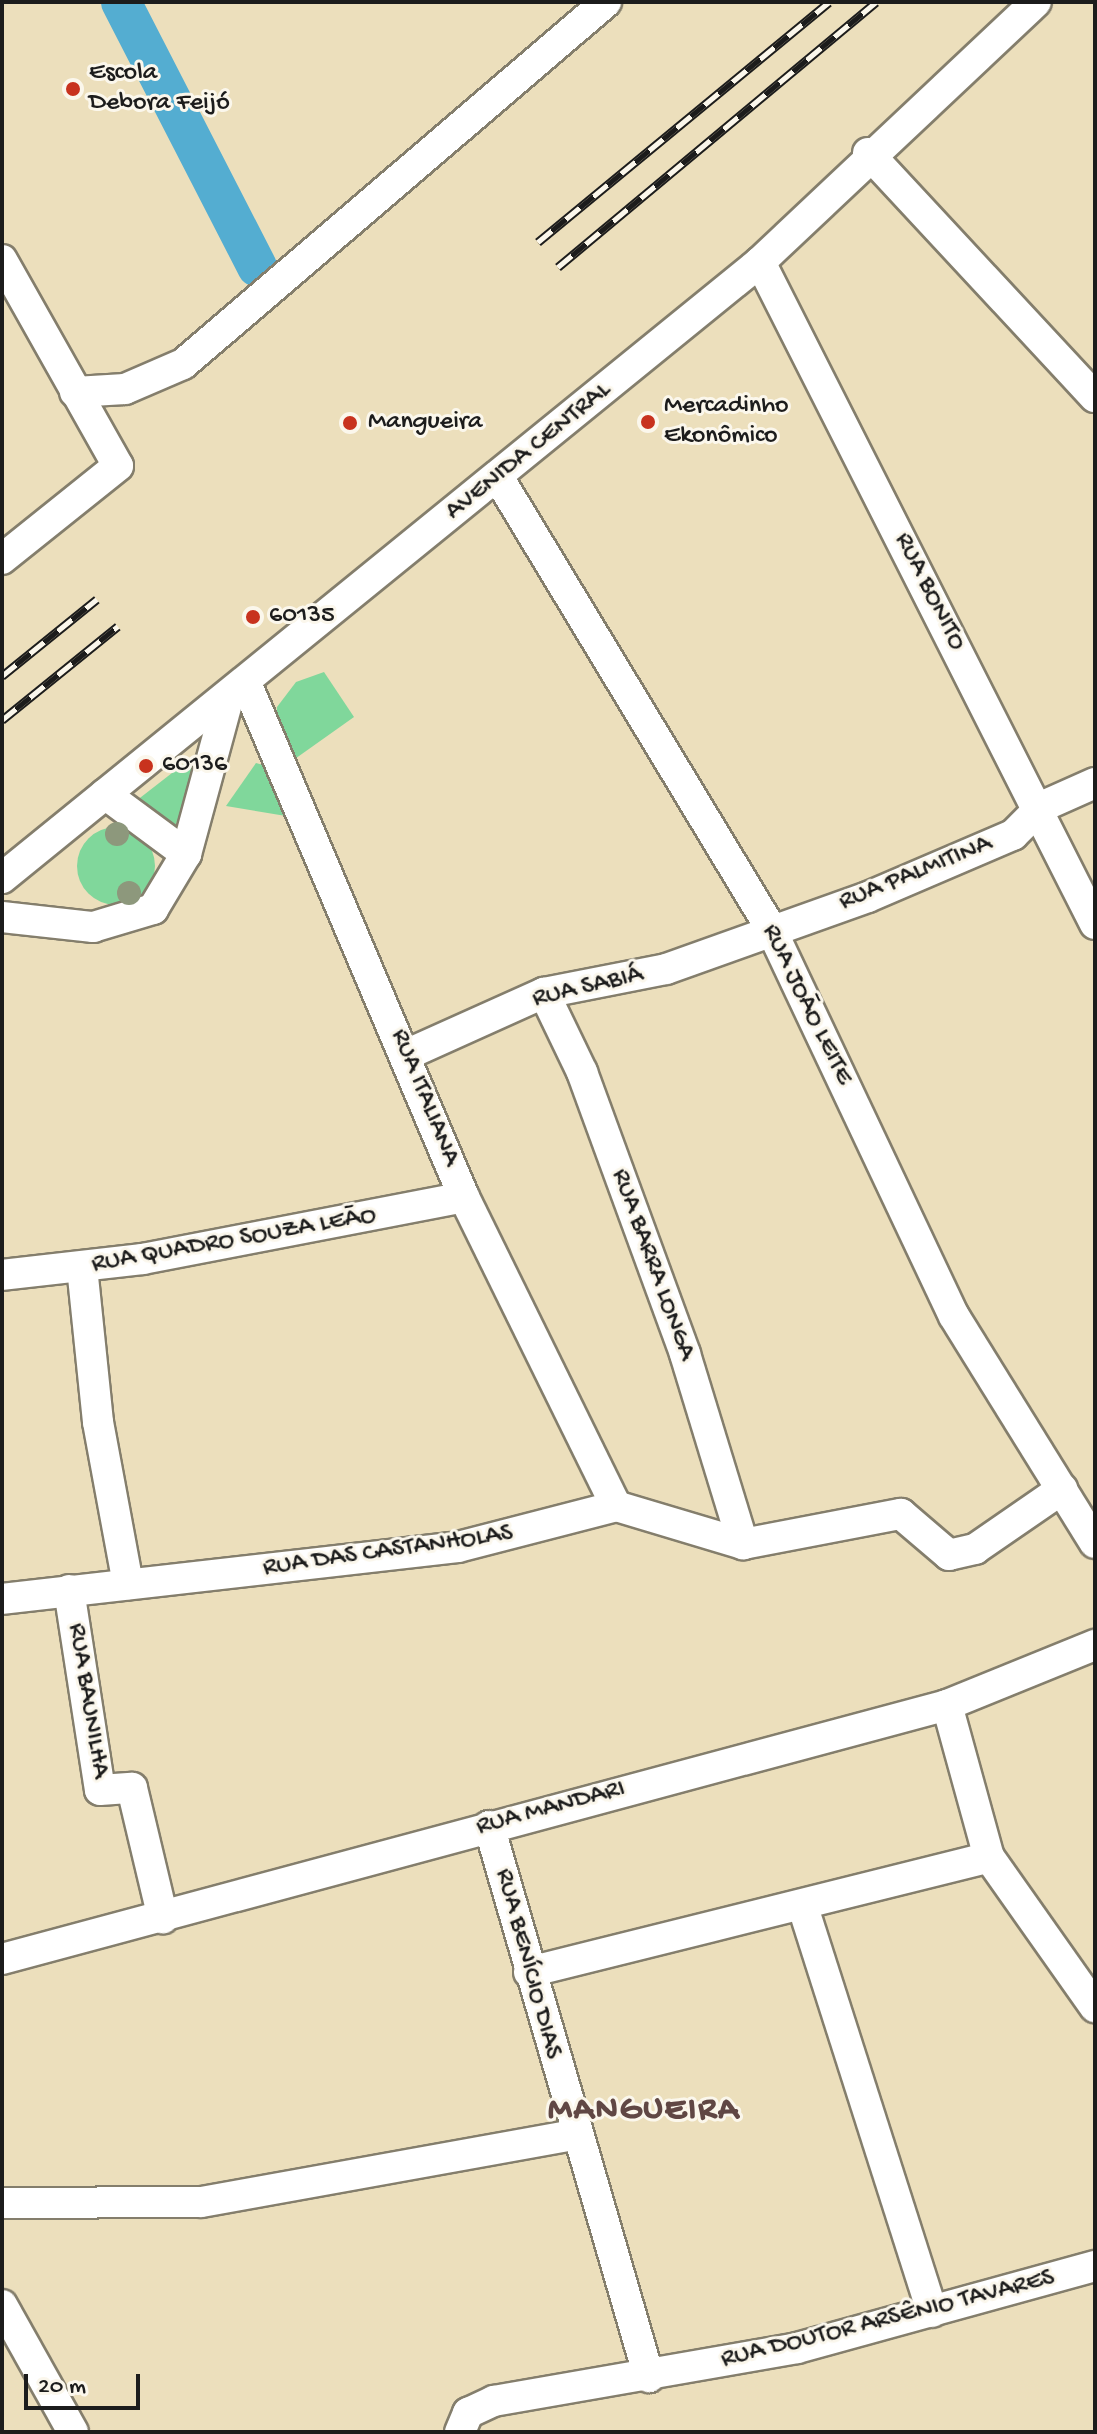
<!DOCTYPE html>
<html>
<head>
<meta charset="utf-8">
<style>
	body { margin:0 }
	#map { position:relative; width:1097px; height:2434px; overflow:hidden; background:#ecdfbc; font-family:"Gochi Hand",sans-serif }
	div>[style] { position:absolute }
	.green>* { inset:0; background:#80d79b }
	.round { border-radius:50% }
	.canal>* { height:40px; margin:-20px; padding:0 20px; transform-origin:20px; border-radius:20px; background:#54add1 }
	.roads { filter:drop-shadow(2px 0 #847e6c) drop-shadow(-2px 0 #847e6c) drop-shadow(0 2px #847e6c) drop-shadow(0 -2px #847e6c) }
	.minor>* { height:30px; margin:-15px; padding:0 15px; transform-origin:15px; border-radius:15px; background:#fff }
	.rail>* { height:9px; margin-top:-4.5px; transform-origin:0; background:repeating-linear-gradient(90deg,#fbf7ec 0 18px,#1c1c1c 0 36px); box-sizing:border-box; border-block:2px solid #1c1c1c }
	.trees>* { width:24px; height:24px; margin:-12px; border-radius:50%; background:#8d987c }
	.dots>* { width:22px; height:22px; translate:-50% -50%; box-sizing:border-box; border:4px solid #fbf7ec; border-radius:50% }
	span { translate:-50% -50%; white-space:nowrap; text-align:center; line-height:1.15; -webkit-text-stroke:6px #fbf7ec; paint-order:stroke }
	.poi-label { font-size:26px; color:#1c1c1c }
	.left { translate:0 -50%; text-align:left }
	.street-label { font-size:26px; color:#1c1c1c }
	.district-label { font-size:34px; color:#604744; font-weight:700; letter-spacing:2px }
	.frame { position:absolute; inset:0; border:4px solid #1c1c1c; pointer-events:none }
	.scale { position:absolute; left:24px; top:2374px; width:116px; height:36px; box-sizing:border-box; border:4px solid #1c1c1c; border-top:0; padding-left:10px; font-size:24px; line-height:28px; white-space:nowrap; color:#1c1c1c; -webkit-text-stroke:6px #fbf7ec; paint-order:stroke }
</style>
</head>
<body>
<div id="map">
	<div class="green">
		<i style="clip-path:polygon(324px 672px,354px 717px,292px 761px,274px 737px,277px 707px,296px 682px)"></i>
		<i style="clip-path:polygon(199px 752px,208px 756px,174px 828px,136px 801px)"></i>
		<i style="clip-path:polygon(256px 763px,263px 765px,292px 817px,226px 806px)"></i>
		<i class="round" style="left:77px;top:827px;width:78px;height:78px"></i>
	</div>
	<div class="canal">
		<i style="left:121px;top:2px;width:298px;rotate:62.8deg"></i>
	</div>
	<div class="roads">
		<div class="minor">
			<i style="left:868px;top:153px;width:333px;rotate:47.1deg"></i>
			<i style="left:2px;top:260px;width:236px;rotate:60.6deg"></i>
			<i style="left:118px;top:466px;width:149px;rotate:141.3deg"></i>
			<i style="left:760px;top:262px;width:742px;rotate:63.16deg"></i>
			<i style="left:75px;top:392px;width:50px;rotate:-3.4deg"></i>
			<i style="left:125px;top:389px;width:63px;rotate:-23.3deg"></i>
			<i style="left:183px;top:364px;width:557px;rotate:-40.56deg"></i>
			<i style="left:498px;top:477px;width:526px;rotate:58.85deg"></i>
			<i style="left:770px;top:927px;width:430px;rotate:64.7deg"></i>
			<i style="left:954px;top:1316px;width:267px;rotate:58.2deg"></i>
			<i style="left:246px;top:683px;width:558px;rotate:67.02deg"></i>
			<i style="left:464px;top:1197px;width:344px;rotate:63.8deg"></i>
			<i style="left:105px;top:794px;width:101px;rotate:36.5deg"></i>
			<i style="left:2px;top:878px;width:977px;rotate:-39.1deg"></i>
			<i style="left:760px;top:262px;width:379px;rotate:-43.3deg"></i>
			<i style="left:2px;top:917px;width:92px;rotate:6.3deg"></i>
			<i style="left:93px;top:927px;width:63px;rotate:-16.7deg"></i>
			<i style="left:153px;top:909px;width:64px;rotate:-59deg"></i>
			<i style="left:186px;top:854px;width:164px;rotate:-74.8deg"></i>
			<i style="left:544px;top:993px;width:88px;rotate:64.3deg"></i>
			<i style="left:582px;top:1072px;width:300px;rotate:69.9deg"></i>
			<i style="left:685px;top:1354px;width:199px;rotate:73deg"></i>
			<i style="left:408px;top:1054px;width:149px;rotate:-24.2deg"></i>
			<i style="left:544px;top:993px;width:124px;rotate:-11.1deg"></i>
			<i style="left:666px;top:969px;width:214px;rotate:-19.6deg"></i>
			<i style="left:868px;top:897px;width:158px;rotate:-23.2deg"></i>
			<i style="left:1013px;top:835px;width:40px;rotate:-45deg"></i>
			<i style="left:1041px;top:807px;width:59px;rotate:-24deg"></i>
			<i style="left:82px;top:1267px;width:156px;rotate:84.1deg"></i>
			<i style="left:98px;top:1422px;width:165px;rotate:79.5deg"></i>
			<i style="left:2px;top:1275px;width:142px;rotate:-6.5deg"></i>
			<i style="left:143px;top:1259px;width:327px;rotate:-10.9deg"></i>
			<i style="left:69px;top:1590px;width:202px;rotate:81.2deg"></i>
			<i style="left:100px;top:1790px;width:32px;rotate:-4deg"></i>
			<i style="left:132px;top:1788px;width:134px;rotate:76.6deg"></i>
			<i style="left:2px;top:1599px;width:459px;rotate:-6.5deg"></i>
			<i style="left:458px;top:1547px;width:163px;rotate:-14.5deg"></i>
			<i style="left:616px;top:1506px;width:133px;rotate:16.7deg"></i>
			<i style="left:743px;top:1544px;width:161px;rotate:-10.8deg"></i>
			<i style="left:901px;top:1514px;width:63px;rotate:40.5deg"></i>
			<i style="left:949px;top:1555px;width:27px;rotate:-13deg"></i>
			<i style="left:975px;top:1549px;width:106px;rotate:-34.6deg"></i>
			<i style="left:947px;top:1705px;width:158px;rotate:74.6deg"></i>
			<i style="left:989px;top:1857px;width:184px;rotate:54.8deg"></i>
			<i style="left:489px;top:1826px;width:574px;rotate:73.81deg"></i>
			<i style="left:803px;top:1907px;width:425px;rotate:72.3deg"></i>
			<i style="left:2px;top:1959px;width:979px;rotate:-15.04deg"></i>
			<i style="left:947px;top:1705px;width:160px;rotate:-22.1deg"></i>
			<i style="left:529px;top:1972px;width:474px;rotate:-14deg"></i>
			<i style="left:2px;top:2203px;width:199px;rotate:-0.3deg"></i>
			<i style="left:201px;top:2202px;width:379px;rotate:-10.2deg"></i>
			<i style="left:2px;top:2305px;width:145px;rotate:60.8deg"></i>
			<i style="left:460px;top:2432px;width:21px;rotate:-67deg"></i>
			<i style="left:468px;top:2413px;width:29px;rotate:-25deg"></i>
			<i style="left:494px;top:2401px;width:308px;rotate:-9.9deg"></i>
			<i style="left:797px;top:2348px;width:309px;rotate:-15.4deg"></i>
		</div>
	</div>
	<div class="rail">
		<i style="left:538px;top:242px;width:377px;rotate:-39.5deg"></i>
		<i style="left:558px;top:267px;width:414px;rotate:-39.8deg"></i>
		<i style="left:2px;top:676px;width:122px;rotate:-39deg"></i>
		<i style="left:2px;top:720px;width:149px;rotate:-39deg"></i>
	</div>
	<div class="trees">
		<i style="left:117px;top:834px"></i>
		<i style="left:129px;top:893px"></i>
	</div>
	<div class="dots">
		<i style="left:73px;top:89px;background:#c8321e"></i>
		<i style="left:648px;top:422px;background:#c8321e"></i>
		<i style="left:350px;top:423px;background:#c8321e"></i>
		<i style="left:253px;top:617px;background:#c8321e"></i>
		<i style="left:146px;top:766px;background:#c8321e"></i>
	</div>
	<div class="poi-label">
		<span class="left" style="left:89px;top:89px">Escola<br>Debora Feijó</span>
		<span class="left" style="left:664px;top:422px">Mercadinho<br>Ekonômico</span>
		<span class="left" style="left:368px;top:423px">Mangueira</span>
		<span class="left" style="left:269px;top:617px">60135</span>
		<span class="left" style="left:162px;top:766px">60136</span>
	</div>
	<div class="street-label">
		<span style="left:529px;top:452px;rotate:-39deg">AVENIDA CENTRAL</span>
		<span style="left:929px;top:592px;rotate:63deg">RUA BONITO</span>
		<span style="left:916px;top:874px;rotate:-22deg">RUA PALMITINA</span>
		<span style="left:588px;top:988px;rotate:-13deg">RUA SABIÁ</span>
		<span style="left:806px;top:1005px;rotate:64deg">RUA JOÃO LEITE</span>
		<span style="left:424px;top:1098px;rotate:68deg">RUA ITALIANA</span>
		<span style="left:234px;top:1241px;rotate:-10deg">RUA QUADRO SOUZA LEÃO</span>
		<span style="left:652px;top:1265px;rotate:70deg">RUA BARRA LONGA</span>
		<span style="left:388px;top:1552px;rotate:-8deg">RUA DAS CASTANHOLAS</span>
		<span style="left:87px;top:1701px;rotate:81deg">RUA BAUNILHA</span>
		<span style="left:551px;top:1809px;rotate:-15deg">RUA MANDARI</span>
		<span style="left:527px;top:1964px;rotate:75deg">RUA BENÍCIO DIAS</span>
		<span style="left:888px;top:2320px;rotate:-14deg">RUA DOUTOR ARSÊNIO TAVARES</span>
	</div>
	<div class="district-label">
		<span style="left:644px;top:2112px">MANGUEIRA</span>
	</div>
	<div class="frame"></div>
	<div class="scale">20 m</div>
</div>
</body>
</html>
